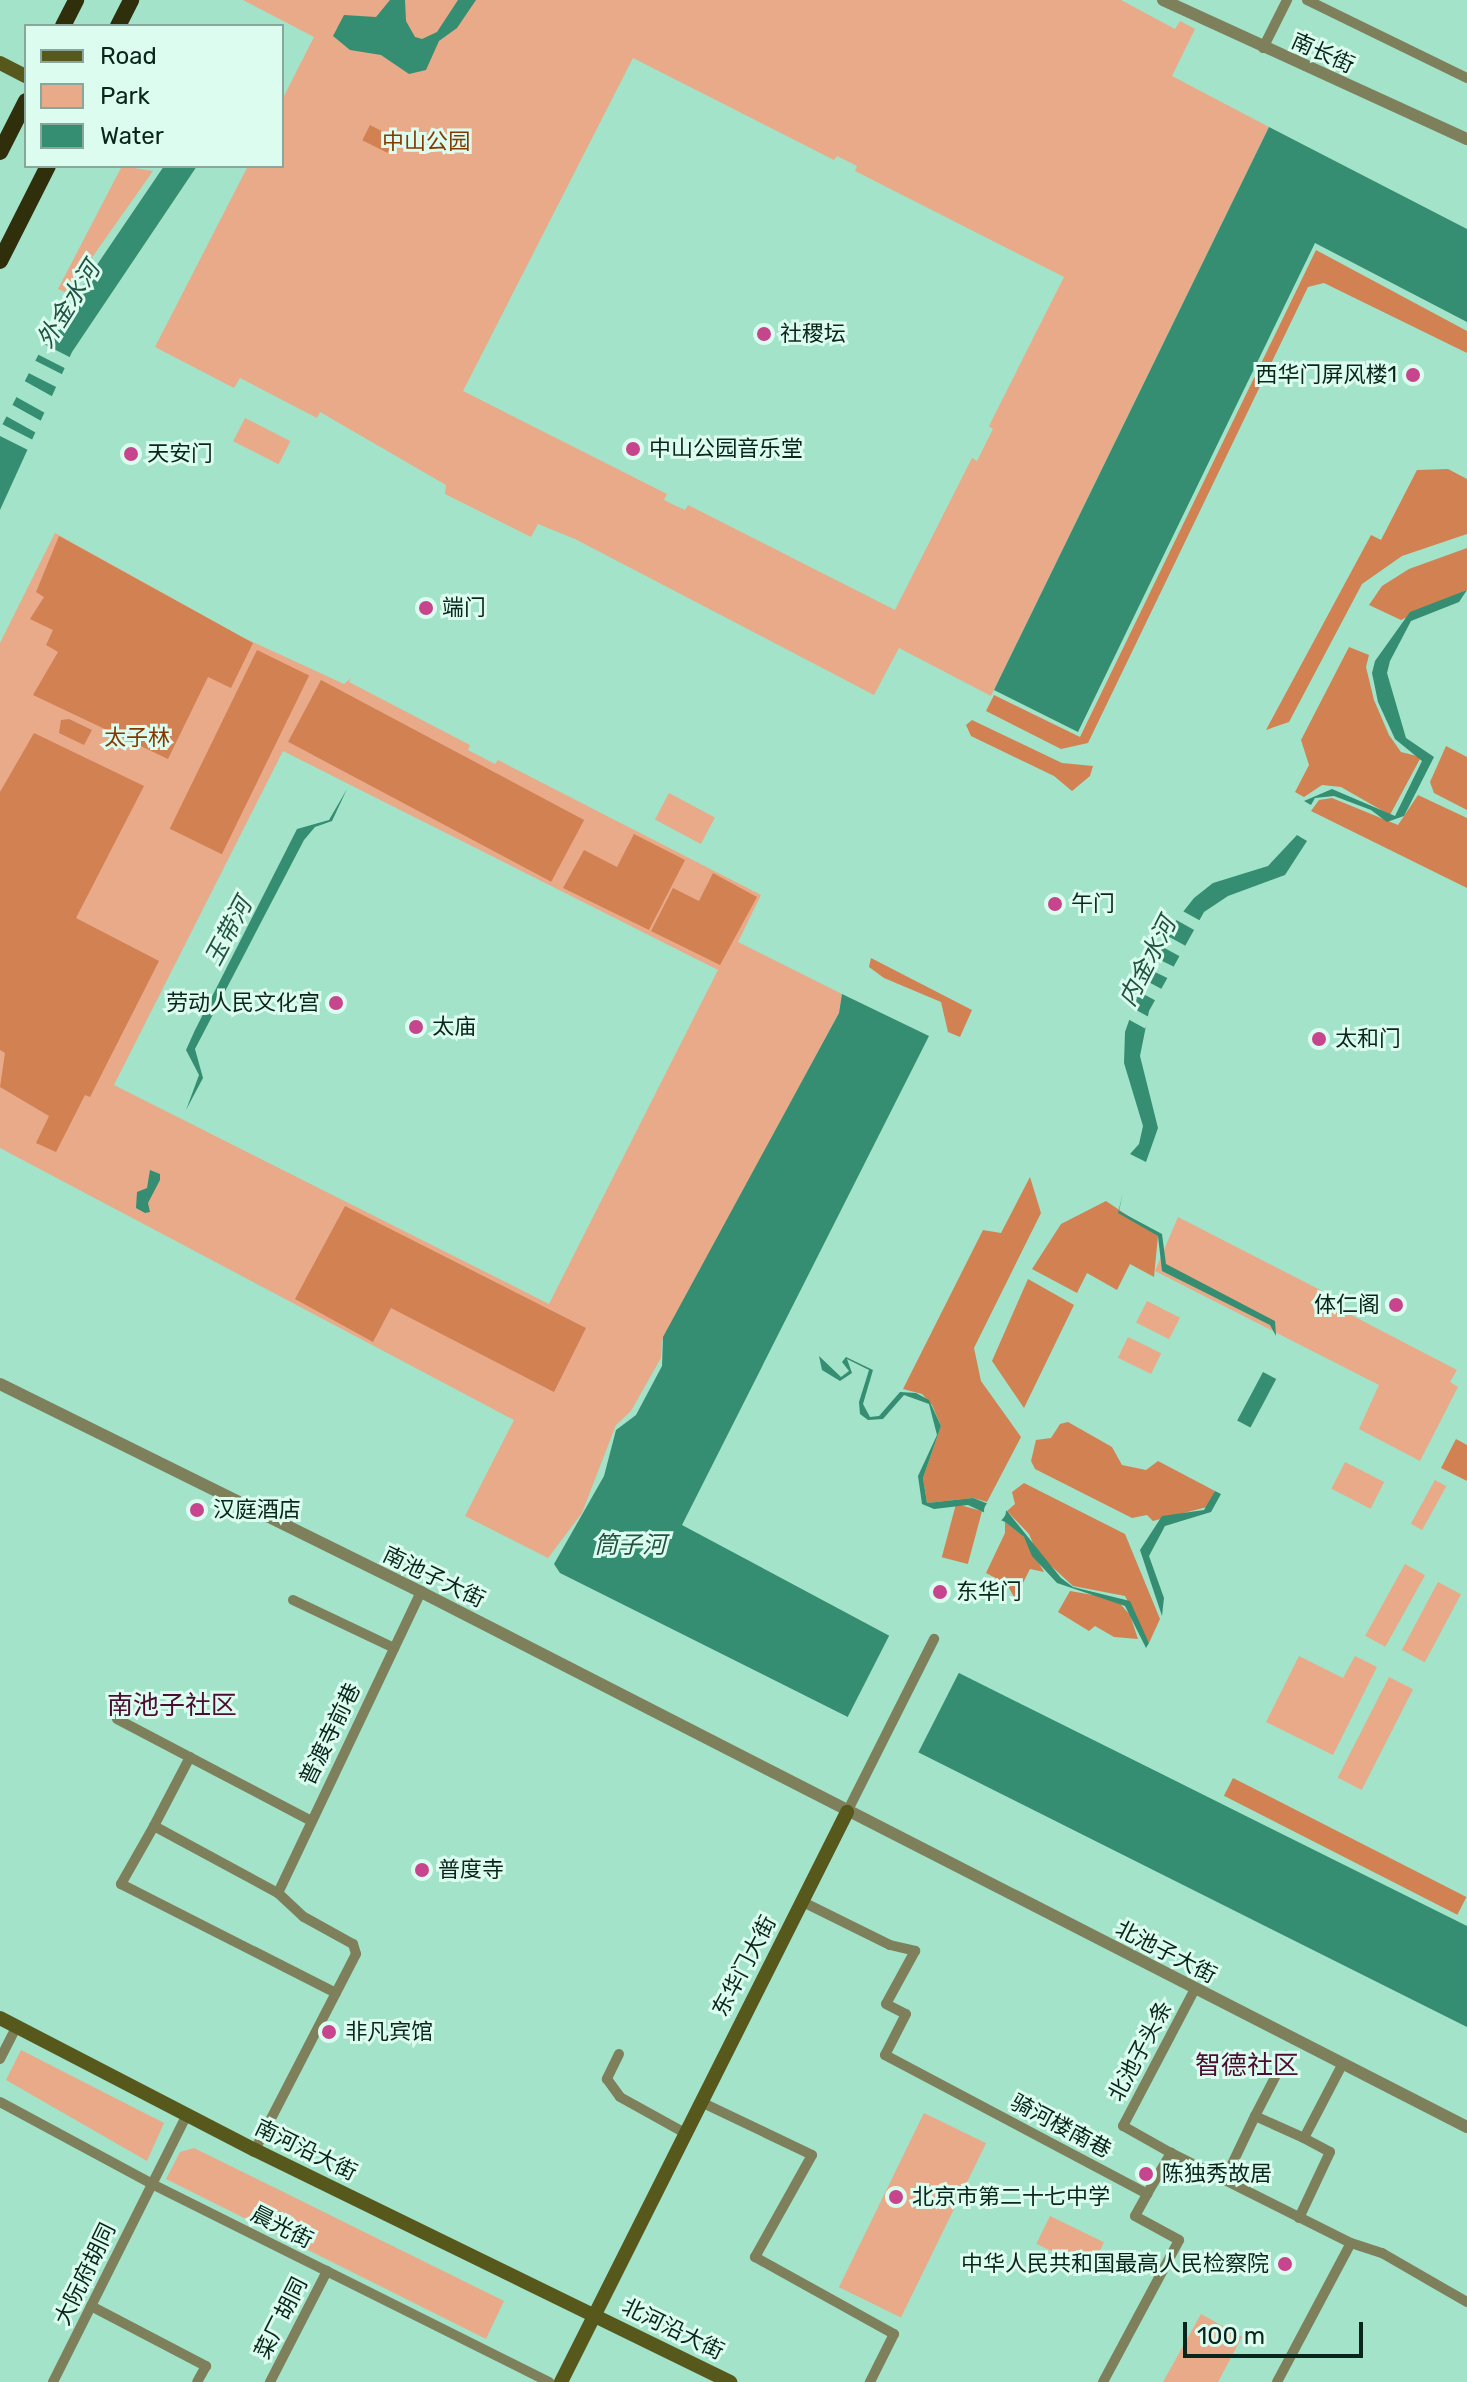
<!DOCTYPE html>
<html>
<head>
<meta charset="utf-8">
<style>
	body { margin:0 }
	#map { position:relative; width:1467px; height:2382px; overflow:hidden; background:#a2e3ca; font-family:Rubik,"Noto Sans SC",sans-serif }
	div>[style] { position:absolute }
	.green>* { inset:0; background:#e8aa89; transform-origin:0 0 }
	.forest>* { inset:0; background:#d28153; transform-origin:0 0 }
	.water>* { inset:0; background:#358d72; transform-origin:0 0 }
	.pier>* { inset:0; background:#a2e3ca; transform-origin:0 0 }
	.round { border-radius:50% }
	.minor>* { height:10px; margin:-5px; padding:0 5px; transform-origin:5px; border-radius:5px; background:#7e805b }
	.tertiary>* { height:12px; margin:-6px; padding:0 6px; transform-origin:6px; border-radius:6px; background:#7e805b }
	.secondary>* { height:14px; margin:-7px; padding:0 7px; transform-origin:7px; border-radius:7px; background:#57581c }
	.trunk>* { height:16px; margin:-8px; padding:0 8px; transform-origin:8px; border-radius:8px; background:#2f2f0c }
	.dots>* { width:22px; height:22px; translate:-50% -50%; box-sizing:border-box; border:4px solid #dcfcef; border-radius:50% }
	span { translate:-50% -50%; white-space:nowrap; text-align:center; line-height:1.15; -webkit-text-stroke:6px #dcfcef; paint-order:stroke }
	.street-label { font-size:22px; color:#0a251c }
	.park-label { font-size:22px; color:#843900 }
	.poi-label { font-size:22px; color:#0a251c }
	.left { translate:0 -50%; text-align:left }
	.right { translate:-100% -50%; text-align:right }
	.water-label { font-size:24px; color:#215242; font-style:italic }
	.quarter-label { font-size:26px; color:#4b0d31 }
	.legend { position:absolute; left:24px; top:24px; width:260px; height:144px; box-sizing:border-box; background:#dcfcef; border:2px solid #88a69b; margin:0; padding:10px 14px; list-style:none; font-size:24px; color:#0a251c }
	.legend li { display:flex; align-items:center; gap:16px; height:40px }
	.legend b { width:40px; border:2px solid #88a69b }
	.scale { position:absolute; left:1183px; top:2322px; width:180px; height:36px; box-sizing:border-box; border:4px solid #0a251c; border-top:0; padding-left:10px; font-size:24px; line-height:28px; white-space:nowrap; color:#0a251c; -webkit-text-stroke:6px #dcfcef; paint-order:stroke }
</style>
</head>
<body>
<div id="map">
	<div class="green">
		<i style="clip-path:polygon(evenodd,243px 0,1121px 0,1175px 29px,1180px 21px,1195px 29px,1172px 76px,1269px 127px,991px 696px,899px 648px,874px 695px,575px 539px,538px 524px,531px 537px,445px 494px,446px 485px,320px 412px,317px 418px,240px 378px,234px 388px,155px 347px,248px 166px,282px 166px,282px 100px,314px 37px,243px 0,633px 58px,834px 160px,837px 156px,857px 166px,855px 171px,1064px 277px,989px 426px,993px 429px,977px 461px,972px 458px,895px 610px,688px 505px,685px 510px,674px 505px,664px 500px,667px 494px,463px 391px,633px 58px)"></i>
		<i style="clip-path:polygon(122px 166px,153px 171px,67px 293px,58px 289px)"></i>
		<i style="left:245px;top:418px;width:51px;height:26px;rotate:27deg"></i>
		<i style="clip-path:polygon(evenodd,55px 533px,242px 637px,344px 684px,351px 678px,349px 682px,470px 745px,468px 750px,495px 764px,498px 760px,761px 895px,738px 942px,842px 994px,839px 1013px,662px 1341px,661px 1358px,631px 1411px,616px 1425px,582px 1513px,548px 1558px,465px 1516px,514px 1420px,0 1148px,0 643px,55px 533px,283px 751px,718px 970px,549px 1304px,114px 1085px,283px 751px)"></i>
		<i style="left:669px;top:793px;width:52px;height:30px;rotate:28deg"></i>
		<i style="clip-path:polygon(1178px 1217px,1334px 1297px,1330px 1304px,1457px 1370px,1450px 1382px,1458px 1387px,1420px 1461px,1359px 1429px,1379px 1385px,1155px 1271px)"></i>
		<i style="left:1147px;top:1301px;width:37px;height:24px;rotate:27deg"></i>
		<i style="left:1128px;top:1337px;width:37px;height:23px;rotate:26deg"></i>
		<i style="left:1345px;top:1462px;width:44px;height:30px;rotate:27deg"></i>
		<i style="left:1435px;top:1480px;width:13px;height:50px;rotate:29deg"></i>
		<i style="left:1405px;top:1564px;width:23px;height:82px;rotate:29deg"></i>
		<i style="left:1438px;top:1582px;width:26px;height:77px;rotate:28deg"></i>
		<i style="clip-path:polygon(1299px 1656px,1343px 1678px,1355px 1656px,1377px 1667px,1333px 1755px,1266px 1722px)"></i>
		<i style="left:1389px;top:1677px;width:27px;height:113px;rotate:27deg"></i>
		<i style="clip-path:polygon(21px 2050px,164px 2123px,147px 2161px,6px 2080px)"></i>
		<i style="left:924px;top:2113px;width:69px;height:194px;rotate:26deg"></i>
		<i style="clip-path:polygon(194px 2148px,504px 2301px,486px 2339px,166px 2179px,180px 2152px)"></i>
		<i style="left:1050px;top:2216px;width:60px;height:31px;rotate:26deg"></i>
		<i style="clip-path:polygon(1201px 2314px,1242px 2337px,1218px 2382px,1163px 2382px)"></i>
	</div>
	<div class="forest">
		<i style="left:370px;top:125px;width:28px;height:17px;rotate:27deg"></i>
		<i style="clip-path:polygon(1316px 250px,1467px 331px,1467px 353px,1324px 283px,1308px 287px,1088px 743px,1061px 749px,986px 711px,994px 695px,1080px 737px)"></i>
		<i style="clip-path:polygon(1448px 469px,1467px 479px,1467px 534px,1402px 556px,1362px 584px,1289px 722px,1266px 730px,1371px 535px,1381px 540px,1417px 470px)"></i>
		<i style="clip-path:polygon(59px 536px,253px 643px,231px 688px,208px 677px,168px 759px,33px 695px,58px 652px,46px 645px,53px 630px,30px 619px,44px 597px,36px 592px)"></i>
		<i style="clip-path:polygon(1467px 548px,1467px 590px,1401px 620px,1369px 605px,1382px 586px,1409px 569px)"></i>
		<i style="clip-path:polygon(1349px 647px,1369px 655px,1366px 667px,1374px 700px,1389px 735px,1401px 752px,1421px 757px,1390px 815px,1341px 787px,1322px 785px,1304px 797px,1295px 792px,1309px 765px,1301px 740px)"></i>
		<i style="left:257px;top:650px;width:58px;height:199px;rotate:26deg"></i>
		<i style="left:321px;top:680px;width:298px;height:70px;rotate:28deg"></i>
		<i style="clip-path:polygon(69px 719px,92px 730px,84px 745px,59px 733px,61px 720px)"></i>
		<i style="clip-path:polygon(972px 720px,1062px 763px,1093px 766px,1090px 776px,1072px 791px,1054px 776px,971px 736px,966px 725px)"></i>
		<i style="clip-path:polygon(34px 733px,144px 786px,76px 918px,159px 961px,90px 1097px,85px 1095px,56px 1152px,36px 1143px,49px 1116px,0 1087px,5px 1053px,0 1050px,0 792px)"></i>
		<i style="clip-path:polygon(1446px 746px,1467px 757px,1467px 810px,1434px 793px,1430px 782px)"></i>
		<i style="clip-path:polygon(1418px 795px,1467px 818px,1467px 888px,1311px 811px,1319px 800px,1332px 798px,1398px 825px)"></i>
		<i style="clip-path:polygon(634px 834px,685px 860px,649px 930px,563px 888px,584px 850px,617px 867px)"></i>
		<i style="clip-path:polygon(713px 873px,757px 897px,720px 965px,651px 931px,673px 888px,699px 901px)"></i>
		<i style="clip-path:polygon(871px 958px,972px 1010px,960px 1037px,948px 1032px,941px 1002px,884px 978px,869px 967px)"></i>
		<i style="clip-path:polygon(1030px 1177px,1041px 1213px,974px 1348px,981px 1381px,1021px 1437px,987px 1502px,973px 1498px,927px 1503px,923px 1478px,941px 1426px,932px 1405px,922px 1394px,903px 1389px,983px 1230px,1001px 1233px)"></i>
		<i style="clip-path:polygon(1106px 1201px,1158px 1236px,1154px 1277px,1130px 1264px,1117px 1290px,1087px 1273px,1077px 1293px,1032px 1269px,1061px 1224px)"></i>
		<i style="clip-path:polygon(345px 1206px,586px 1328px,554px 1392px,391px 1308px,373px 1342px,295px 1299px)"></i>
		<i style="clip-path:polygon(1028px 1279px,1074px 1305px,1024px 1408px,992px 1361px)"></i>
		<i style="clip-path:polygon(1068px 1422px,1112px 1447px,1122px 1465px,1146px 1470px,1158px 1461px,1215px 1491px,1207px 1507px,1153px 1521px,1147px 1515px,1132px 1518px,1035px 1469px,1031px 1461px,1036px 1440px,1051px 1438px,1060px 1424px)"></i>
		<i style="clip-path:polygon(1456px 1439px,1467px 1445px,1467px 1481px,1441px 1468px)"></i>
		<i style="clip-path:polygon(1024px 1483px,1125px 1534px,1160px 1619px,1149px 1643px,1125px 1596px,1073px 1586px,1037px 1553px,1029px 1534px,1007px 1511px,1015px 1504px,1012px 1492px)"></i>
		<i style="left:956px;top:1504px;width:27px;height:55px;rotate:15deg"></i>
		<i style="clip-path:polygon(1005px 1522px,1024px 1537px,1044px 1572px,1030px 1569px,1015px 1599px,1007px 1584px,986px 1573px,1005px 1533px)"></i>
		<i style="clip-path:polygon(1070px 1591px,1116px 1599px,1130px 1615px,1138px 1639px,1114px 1637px,1095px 1626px,1089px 1631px,1058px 1612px)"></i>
		<i style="left:1233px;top:1778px;width:262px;height:20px;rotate:27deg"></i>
	</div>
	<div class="water">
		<i style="clip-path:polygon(390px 0,405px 0,406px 21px,415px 37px,422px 39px,437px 32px,458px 0,476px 0,457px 28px,439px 41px,426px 70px,409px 74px,381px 55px,350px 50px,333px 36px,344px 15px,376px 17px)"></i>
		<i style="clip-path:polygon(1269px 127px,1467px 229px,1467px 322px,1315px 243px,1078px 732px,994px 690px)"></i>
		<i style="clip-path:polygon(164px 166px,197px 166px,72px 352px,0 510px,0 429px,46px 340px)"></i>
		<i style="clip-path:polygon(1467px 590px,1459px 602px,1411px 621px,1390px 661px,1387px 673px,1406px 738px,1434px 757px,1404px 816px,1387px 822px,1371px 810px,1334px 796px,1315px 798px,1311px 805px,1304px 801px,1332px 789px,1395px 816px,1422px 761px,1395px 739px,1378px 702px,1372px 673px,1375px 661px,1410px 612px)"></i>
		<i style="clip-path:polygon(347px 789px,332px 821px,315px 827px,304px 840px,195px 1049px,203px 1078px,186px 1110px,199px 1075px,186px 1050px,195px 1030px,297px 829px,329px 820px)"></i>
		<i style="clip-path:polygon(1297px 835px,1307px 841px,1285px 875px,1228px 896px,1204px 912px,1149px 1011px,1140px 1056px,1158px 1128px,1146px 1162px,1130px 1154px,1139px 1144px,1143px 1126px,1124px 1063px,1125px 1032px,1138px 995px,1175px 922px,1194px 898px,1213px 883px,1268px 866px)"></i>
		<i style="clip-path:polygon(842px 994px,929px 1036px,682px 1525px,959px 1673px,1467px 1926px,1467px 2027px,560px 1573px,554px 1564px,604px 1476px,616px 1430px,636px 1415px,662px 1366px,663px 1337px,839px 1013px)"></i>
		<i style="clip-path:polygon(150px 1170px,160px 1174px,160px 1180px,148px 1203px,150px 1212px,145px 1213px,136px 1208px,137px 1192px,147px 1188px)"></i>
		<i style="clip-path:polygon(1123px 1193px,1119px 1211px,1162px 1234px,1166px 1264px,1275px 1321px,1276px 1336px,1270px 1325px,1162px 1271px,1158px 1236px,1118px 1213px)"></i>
		<i style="clip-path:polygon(819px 1356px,841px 1377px,849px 1371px,842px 1362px,846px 1357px,873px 1370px,863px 1404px,870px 1417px,879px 1416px,900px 1392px,916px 1393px,929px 1400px,941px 1426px,923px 1478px,927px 1503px,973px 1498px,1007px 1511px,1061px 1578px,1073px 1587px,1130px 1601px,1149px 1643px,1146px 1648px,1125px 1606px,1057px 1583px,1032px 1556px,1024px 1537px,1005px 1522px,968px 1505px,934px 1509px,922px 1504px,918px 1476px,937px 1435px,929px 1404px,904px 1395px,883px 1419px,868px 1420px,860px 1414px,859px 1402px,869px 1370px,847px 1359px,852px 1373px,840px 1381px,822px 1370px)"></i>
		<i style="left:1263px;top:1372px;width:15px;height:55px;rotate:28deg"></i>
		<i style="clip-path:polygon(1215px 1491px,1221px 1494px,1211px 1512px,1165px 1526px,1149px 1556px,1164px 1598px,1162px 1616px,1140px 1550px,1162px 1516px,1204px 1510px)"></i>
	</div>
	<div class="pier">
		<i style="left:40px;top:342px;width:37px;height:12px;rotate:27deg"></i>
		<i style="left:32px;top:359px;width:37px;height:14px;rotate:27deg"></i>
		<i style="left:21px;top:379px;width:38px;height:18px;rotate:29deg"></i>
		<i style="left:9px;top:403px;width:38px;height:13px;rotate:29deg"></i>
		<i style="clip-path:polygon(0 423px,33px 440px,28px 450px,0 436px)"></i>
		<i style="left:1179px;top:909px;width:26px;height:11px;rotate:29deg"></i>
		<i style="left:1164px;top:934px;width:25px;height:12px;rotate:29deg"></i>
		<i style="left:1152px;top:956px;width:25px;height:13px;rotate:26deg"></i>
		<i style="left:1141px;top:978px;width:26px;height:13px;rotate:28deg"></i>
		<i style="left:1129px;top:1006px;width:25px;height:12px;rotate:29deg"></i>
		<i class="round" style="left:984px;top:1500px;width:22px;height:22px"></i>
		<i style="left:890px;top:1634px;width:79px;height:96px;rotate:27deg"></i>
	</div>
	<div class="minor">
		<i style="left:1307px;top:0;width:178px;rotate:26deg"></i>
		<i style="left:1263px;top:48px;width:54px;rotate:-63.4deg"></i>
		<i style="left:293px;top:1600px;width:112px;rotate:25.4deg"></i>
		<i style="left:117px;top:1719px;width:219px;rotate:27.7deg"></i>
		<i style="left:190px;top:1757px;width:78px;rotate:117.6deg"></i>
		<i style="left:154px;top:1826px;width:141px;rotate:28.4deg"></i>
		<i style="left:278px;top:1893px;width:35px;rotate:43deg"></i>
		<i style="left:304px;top:1917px;width:56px;rotate:28.9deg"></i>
		<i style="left:353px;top:1944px;width:10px;rotate:73deg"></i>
		<i style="left:356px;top:1954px;width:220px;rotate:117.3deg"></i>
		<i style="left:847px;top:1812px;width:194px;rotate:-63.3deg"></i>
		<i style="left:154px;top:1826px;width:67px;rotate:119.6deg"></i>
		<i style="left:121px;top:1884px;width:241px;rotate:26.9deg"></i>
		<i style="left:278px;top:1893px;width:333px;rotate:-64.6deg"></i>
		<i style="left:803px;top:1902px;width:97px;rotate:26.3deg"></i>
		<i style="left:890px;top:1945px;width:26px;rotate:13deg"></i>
		<i style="left:915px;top:1951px;width:60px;rotate:118.7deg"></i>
		<i style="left:886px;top:2004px;width:22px;rotate:27deg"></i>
		<i style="left:906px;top:2014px;width:46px;rotate:117.1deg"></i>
		<i style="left:885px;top:2055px;width:297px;rotate:27.9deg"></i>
		<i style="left:1147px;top:2194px;width:48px;rotate:-59.7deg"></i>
		<i style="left:1171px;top:2153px;width:201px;rotate:26.6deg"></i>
		<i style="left:1351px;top:2243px;width:33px;rotate:18deg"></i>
		<i style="left:1382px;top:2253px;width:98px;rotate:30deg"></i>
		<i style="left:619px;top:2054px;width:28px;rotate:116deg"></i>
		<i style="left:607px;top:2079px;width:22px;rotate:54deg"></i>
		<i style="left:620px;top:2097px;width:74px;rotate:29deg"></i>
		<i style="left:0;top:2059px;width:36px;rotate:-63deg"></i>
		<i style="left:0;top:2102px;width:173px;rotate:28.3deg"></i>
		<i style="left:152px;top:2184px;width:444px;rotate:26.5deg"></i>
		<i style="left:701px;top:2102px;width:123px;rotate:25.5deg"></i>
		<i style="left:812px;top:2155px;width:117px;rotate:119.2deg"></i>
		<i style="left:755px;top:2257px;width:159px;rotate:29deg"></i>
		<i style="left:894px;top:2334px;width:54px;rotate:116.6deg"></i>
		<i style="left:1255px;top:2116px;width:68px;rotate:-62.7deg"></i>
		<i style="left:1171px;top:2153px;width:55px;rotate:-150.6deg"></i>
		<i style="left:1123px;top:2126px;width:155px;rotate:-62.3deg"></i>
		<i style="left:1224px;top:2181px;width:72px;rotate:-64.5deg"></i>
		<i style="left:1255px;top:2116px;width:54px;rotate:24.2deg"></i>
		<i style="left:1299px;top:2218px;width:73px;rotate:-64.8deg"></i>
		<i style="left:1330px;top:2152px;width:30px;rotate:-152deg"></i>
		<i style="left:1304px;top:2138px;width:82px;rotate:-62.5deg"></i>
		<i style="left:91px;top:2306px;width:130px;rotate:27.6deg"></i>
		<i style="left:206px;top:2366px;width:18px;rotate:119deg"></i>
		<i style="left:53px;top:2382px;width:297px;rotate:-63.4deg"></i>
		<i style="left:270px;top:2382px;width:125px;rotate:-62.8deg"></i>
		<i style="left:1103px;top:2382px;width:161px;rotate:-61.8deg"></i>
		<i style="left:1179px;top:2240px;width:50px;rotate:-151.4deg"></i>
		<i style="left:1135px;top:2216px;width:25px;rotate:-61deg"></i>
		<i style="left:1277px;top:2382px;width:157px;rotate:-62deg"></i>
	</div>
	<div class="tertiary">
		<i style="left:1163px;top:0;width:334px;rotate:24.6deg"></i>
		<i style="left:0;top:1384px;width:470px;rotate:26.3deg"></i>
		<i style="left:421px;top:1592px;width:1175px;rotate:27.09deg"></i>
	</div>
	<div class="secondary">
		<i style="left:0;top:63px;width:29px;rotate:27deg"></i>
		<i style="left:0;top:2018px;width:287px;rotate:27.4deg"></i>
		<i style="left:255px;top:2150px;width:529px;rotate:26.03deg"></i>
		<i style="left:561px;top:2382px;width:638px;rotate:-63.35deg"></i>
	</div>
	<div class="trunk">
		<i style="left:63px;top:26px;width:29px;rotate:-63deg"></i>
		<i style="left:118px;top:26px;width:29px;rotate:-63deg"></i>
		<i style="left:0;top:152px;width:57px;rotate:-63deg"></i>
		<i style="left:0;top:261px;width:106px;rotate:-63.2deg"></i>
	</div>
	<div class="dots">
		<i style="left:764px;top:334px;background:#c6458d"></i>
		<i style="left:1413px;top:375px;background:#c6458d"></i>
		<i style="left:633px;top:449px;background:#c6458d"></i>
		<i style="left:131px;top:454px;background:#c6458d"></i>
		<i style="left:426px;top:608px;background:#c6458d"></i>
		<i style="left:1055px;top:904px;background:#c6458d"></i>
		<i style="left:336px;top:1003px;background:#c6458d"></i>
		<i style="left:416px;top:1027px;background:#c6458d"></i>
		<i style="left:1319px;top:1039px;background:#c6458d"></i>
		<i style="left:1396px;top:1305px;background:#c6458d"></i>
		<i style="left:197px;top:1510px;background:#c6458d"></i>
		<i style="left:940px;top:1592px;background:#c6458d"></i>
		<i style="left:422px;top:1870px;background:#c6458d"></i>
		<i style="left:329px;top:2032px;background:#c6458d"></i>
		<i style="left:1146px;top:2174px;background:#c6458d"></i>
		<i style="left:896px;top:2197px;background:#c6458d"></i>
		<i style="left:1285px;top:2264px;background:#c6458d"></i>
	</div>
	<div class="street-label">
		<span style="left:1323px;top:53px;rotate:24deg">南长街</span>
		<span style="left:434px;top:1577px;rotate:26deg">南池子大街</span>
		<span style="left:330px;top:1734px;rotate:-64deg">普渡寺前巷</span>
		<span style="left:1166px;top:1952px;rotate:27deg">北池子大街</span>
		<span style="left:744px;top:1966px;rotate:-62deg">东华门大街</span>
		<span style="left:1140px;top:2051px;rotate:-62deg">北池子头条</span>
		<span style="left:1061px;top:2126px;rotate:28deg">骑河楼南巷</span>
		<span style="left:306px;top:2150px;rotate:26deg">南河沿大街</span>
		<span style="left:282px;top:2227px;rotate:27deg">晨光街</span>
		<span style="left:85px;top:2274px;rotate:-64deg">大阮府胡同</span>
		<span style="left:281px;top:2318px;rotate:-63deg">菜厂胡同</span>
		<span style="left:673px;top:2329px;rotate:26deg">北河沿大街</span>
	</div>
	<div class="park-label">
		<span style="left:426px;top:142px">中山公园</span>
		<span style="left:137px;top:738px">太子林</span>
	</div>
	<div class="poi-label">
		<span class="left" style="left:780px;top:334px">社稷坛</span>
		<span class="right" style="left:1397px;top:375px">西华门屏风楼1</span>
		<span class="left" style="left:649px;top:449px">中山公园音乐堂</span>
		<span class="left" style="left:147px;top:454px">天安门</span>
		<span class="left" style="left:442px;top:608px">端门</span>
		<span class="left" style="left:1071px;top:904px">午门</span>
		<span class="right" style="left:320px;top:1003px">劳动人民文化宫</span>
		<span class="left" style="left:432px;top:1027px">太庙</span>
		<span class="left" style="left:1335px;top:1039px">太和门</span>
		<span class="right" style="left:1380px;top:1305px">体仁阁</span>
		<span class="left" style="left:213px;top:1510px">汉庭酒店</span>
		<span class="left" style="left:956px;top:1592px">东华门</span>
		<span class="left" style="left:438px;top:1870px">普度寺</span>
		<span class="left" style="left:345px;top:2032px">非凡宾馆</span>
		<span class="left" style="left:1162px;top:2174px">陈独秀故居</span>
		<span class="left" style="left:912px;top:2197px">北京市第二十七中学</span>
		<span class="right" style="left:1269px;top:2264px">中华人民共和国最高人民检察院</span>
	</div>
	<div class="water-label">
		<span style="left:69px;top:305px;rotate:-58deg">外金水河</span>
		<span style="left:229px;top:932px;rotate:-62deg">玉带河</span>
		<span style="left:1148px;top:962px;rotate:-63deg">内金水河</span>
		<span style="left:630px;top:1546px">筒子河</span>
	</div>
	<div class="quarter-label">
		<span style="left:172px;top:1706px">南池子社区</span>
		<span style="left:1247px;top:2066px">智德社区</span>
	</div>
	<ul class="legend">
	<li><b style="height:10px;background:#57581c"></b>Road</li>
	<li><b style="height:22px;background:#e8aa89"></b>Park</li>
	<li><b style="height:22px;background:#358d72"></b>Water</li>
	</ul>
	<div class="scale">100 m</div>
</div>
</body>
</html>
